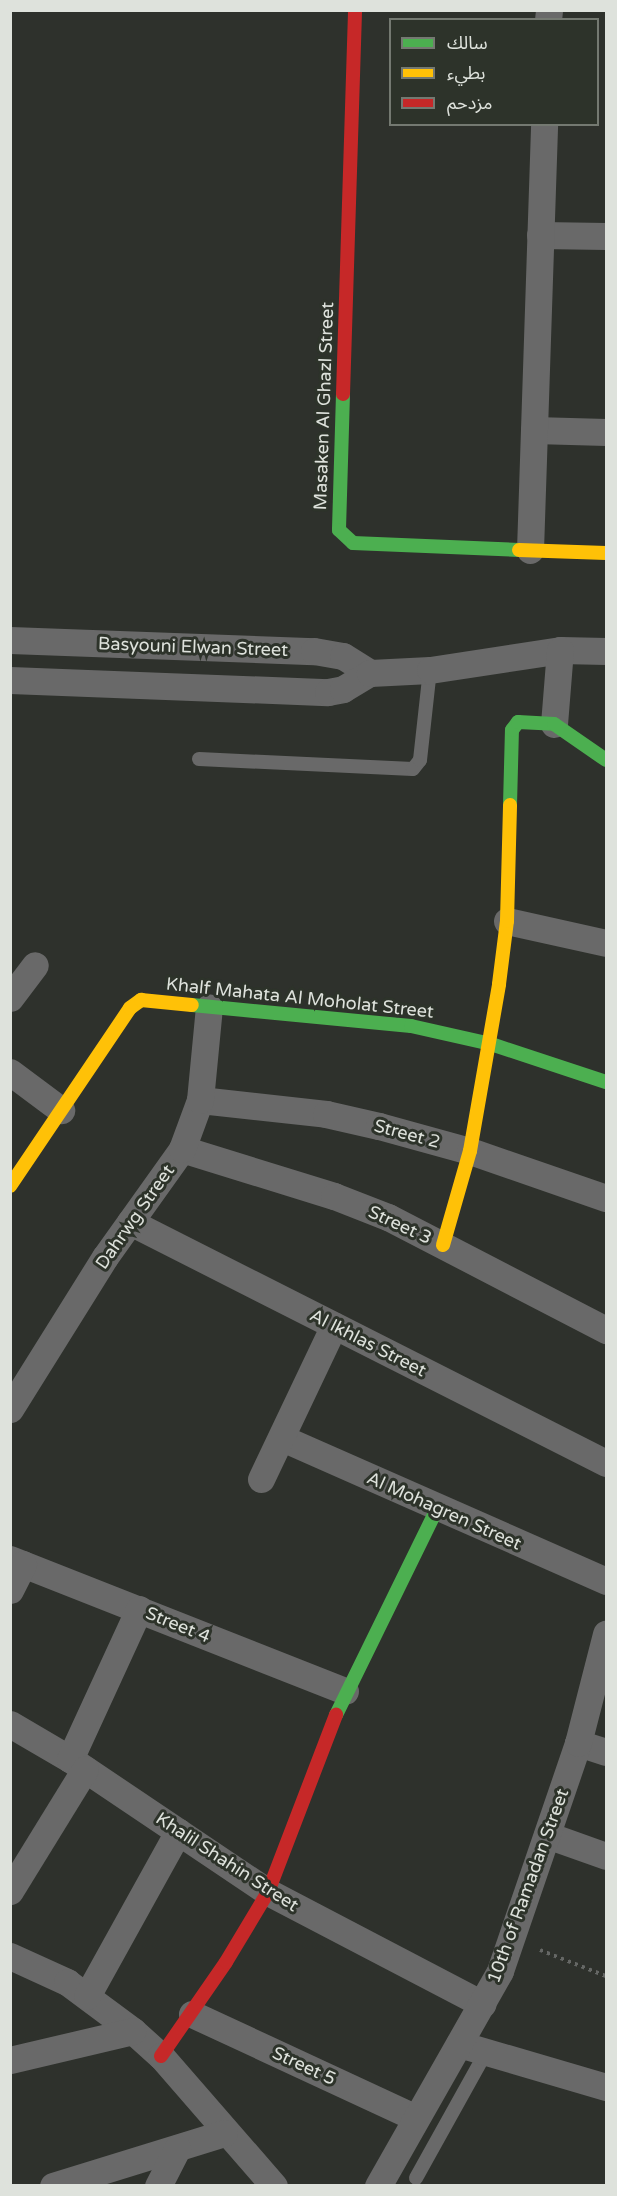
<!DOCTYPE html>
<html>
<head>
<meta charset="utf-8">
<style>
	body { margin:0 }
	#map { position:relative; width:617px; height:2196px; overflow:hidden; background:#2e312c; font-family:"Varela Round","Noto Sans Arabic",sans-serif }
	div>[style] { position:absolute }
	.path>* { height:4px; margin-top:-2px; transform-origin:0; background:repeating-linear-gradient(90deg,#656765 0 3px,transparent 0 7.5px) }
	.lane>* { height:14px; margin:-7px; padding:0 7px; transform-origin:7px; border-radius:7px; background:#696969 }
	.street>* { height:27px; margin:-13.5px; padding:0 13.5px; transform-origin:13.5px; border-radius:13.5px; background:#696969 }
	.fast>* { height:14px; margin:-7px; padding:0 7px; transform-origin:7px; border-radius:7px; background:#4caf50 }
	.slow>* { height:14px; margin:-7px; padding:0 7px; transform-origin:7px; border-radius:7px; background:#ffc107 }
	.jam>* { height:14px; margin:-7px; padding:0 7px; transform-origin:7px; border-radius:7px; background:#c62828 }
	span { translate:-50% -50%; white-space:nowrap; text-align:center; line-height:1.15; -webkit-text-stroke:6px #2d332a; paint-order:stroke }
	.street-label { font-size:18px; color:#dee2dc }
	.frame { position:absolute; inset:0; border:12px solid #dee2dc; pointer-events:none }
	.legend { position:absolute; left:389px; top:18px; width:210px; height:108px; box-sizing:border-box; background:#2d332a; border:2px solid #747971; margin:0; padding:8px 10px; list-style:none; font-size:18px; color:#dee2dc }
	.legend li { display:flex; align-items:center; gap:12px; height:30px }
	.legend b { width:30px; border:2px solid #747971 }
</style>
</head>
<body>
<div id="map">
	<div class="path">
		<i style="left:540px;top:1950px;width:71px;rotate:21.5deg"></i>
	</div>
	<div class="lane">
		<i style="left:199px;top:759px;width:214px;rotate:2.7deg"></i>
		<i style="left:413px;top:769px;width:11px;rotate:-52deg"></i>
		<i style="left:420px;top:760px;width:91px;rotate:-83.7deg"></i>
		<i style="left:416px;top:2178px;width:144px;rotate:-60.9deg"></i>
	</div>
	<div class="street">
		<i style="left:548px;top:20px;width:10px;rotate:-84deg"></i>
		<i style="left:540px;top:235px;width:66px;rotate:0.9deg"></i>
		<i style="left:534px;top:430px;width:72px;rotate:1.6deg"></i>
		<i style="left:530px;top:550px;width:426px;rotate:-88.1deg"></i>
		<i style="left:10px;top:640px;width:304px;rotate:2.1deg"></i>
		<i style="left:314px;top:651px;width:29px;rotate:10deg"></i>
		<i style="left:343px;top:656px;width:32px;rotate:32deg"></i>
		<i style="left:10px;top:680px;width:318px;rotate:2.2deg"></i>
		<i style="left:328px;top:692px;width:15px;rotate:-11deg"></i>
		<i style="left:343px;top:689px;width:31px;rotate:-31deg"></i>
		<i style="left:370px;top:673px;width:60px;rotate:-2.9deg"></i>
		<i style="left:430px;top:670px;width:132px;rotate:-8.7deg"></i>
		<i style="left:560px;top:650px;width:46px;rotate:1.2deg"></i>
		<i style="left:554px;top:724px;width:74px;rotate:-85.4deg"></i>
		<i style="left:507px;top:921px;width:101px;rotate:12.5deg"></i>
		<i style="left:10px;top:998px;width:41px;rotate:-52.9deg"></i>
		<i style="left:10px;top:1072px;width:64px;rotate:36.7deg"></i>
		<i style="left:200px;top:1100px;width:127px;rotate:6.3deg"></i>
		<i style="left:326px;top:1114px;width:54px;rotate:12.8deg"></i>
		<i style="left:379px;top:1126px;width:94px;rotate:15.4deg"></i>
		<i style="left:470px;top:1151px;width:144px;rotate:19.1deg"></i>
		<i style="left:182px;top:1149px;width:159px;rotate:17.2deg"></i>
		<i style="left:334px;top:1196px;width:58px;rotate:21.3deg"></i>
		<i style="left:388px;top:1217px;width:246px;rotate:27.4deg"></i>
		<i style="left:130px;top:1222px;width:534px;rotate:26.85deg"></i>
		<i style="left:10px;top:1409px;width:179px;rotate:-58deg"></i>
		<i style="left:105px;top:1257px;width:133px;rotate:-54.5deg"></i>
		<i style="left:182px;top:1149px;width:52px;rotate:-69.8deg"></i>
		<i style="left:200px;top:1100px;width:93px;rotate:-84.5deg"></i>
		<i style="left:282px;top:1438px;width:354px;rotate:23.8deg"></i>
		<i style="left:261px;top:1479px;width:170px;rotate:-64.6deg"></i>
		<i style="left:10px;top:1559px;width:360px;rotate:21.5deg"></i>
		<i style="left:10px;top:1590px;width:29px;rotate:-63deg"></i>
		<i style="left:10px;top:1724px;width:69px;rotate:30.3deg"></i>
		<i style="left:70px;top:1759px;width:239px;rotate:33.9deg"></i>
		<i style="left:268px;top:1892px;width:242px;rotate:27.6deg"></i>
		<i style="left:578px;top:1743px;width:29px;rotate:18deg"></i>
		<i style="left:70px;top:1759px;width:165px;rotate:-65.3deg"></i>
		<i style="left:547px;top:1835px;width:63px;rotate:19.6deg"></i>
		<i style="left:10px;top:1891px;width:143px;rotate:-58.4deg"></i>
		<i style="left:10px;top:1956px;width:63px;rotate:24.5deg"></i>
		<i style="left:67px;top:1982px;width:82px;rotate:36.6deg"></i>
		<i style="left:133px;top:2031px;width:38px;rotate:42deg"></i>
		<i style="left:161px;top:2056px;width:172px;rotate:49deg"></i>
		<i style="left:87px;top:1996px;width:188px;rotate:-61deg"></i>
		<i style="left:192px;top:2014px;width:247px;rotate:24.9deg"></i>
		<i style="left:459px;top:2044px;width:153px;rotate:16.3deg"></i>
		<i style="left:10px;top:2060px;width:126px;rotate:-13.3deg"></i>
		<i style="left:53px;top:2186px;width:179px;rotate:-17.2deg"></i>
		<i style="left:158px;top:2186px;width:42px;rotate:-62.8deg"></i>
		<i style="left:378px;top:2186px;width:247px;rotate:-60.4deg"></i>
		<i style="left:500px;top:1971px;width:241px;rotate:-71.1deg"></i>
		<i style="left:578px;top:1743px;width:113px;rotate:-75.6deg"></i>
	</div>
	<div class="fast">
		<i style="left:343px;top:394px;width:136px;rotate:91.7deg"></i>
		<i style="left:339px;top:530px;width:19px;rotate:43deg"></i>
		<i style="left:353px;top:543px;width:166px;rotate:2.4deg"></i>
		<i style="left:510px;top:805px;width:75px;rotate:-88.5deg"></i>
		<i style="left:512px;top:730px;width:10px;rotate:-53deg"></i>
		<i style="left:518px;top:722px;width:36px;rotate:3deg"></i>
		<i style="left:554px;top:724px;width:63px;rotate:34.7deg"></i>
		<i style="left:192px;top:1005px;width:220px;rotate:5.5deg"></i>
		<i style="left:411px;top:1026px;width:82px;rotate:12.7deg"></i>
		<i style="left:491px;top:1044px;width:121px;rotate:18.3deg"></i>
		<i style="left:336px;top:1715px;width:229px;rotate:-63.9deg"></i>
	</div>
	<div class="slow">
		<i style="left:519px;top:550px;width:87px;rotate:2deg"></i>
		<i style="left:10px;top:1186px;width:215px;rotate:-56deg"></i>
		<i style="left:130px;top:1008px;width:14px;rotate:-36deg"></i>
		<i style="left:141px;top:1000px;width:51px;rotate:5.6deg"></i>
		<i style="left:443px;top:1245px;width:98px;rotate:-74deg"></i>
		<i style="left:470px;top:1151px;width:169px;rotate:-80.1deg"></i>
		<i style="left:499px;top:984px;width:64px;rotate:-82.8deg"></i>
		<i style="left:507px;top:921px;width:116px;rotate:-88.5deg"></i>
	</div>
	<div class="jam">
		<i style="left:343px;top:394px;width:384px;rotate:-88.2deg"></i>
		<i style="left:161px;top:2056px;width:114px;rotate:-55.3deg"></i>
		<i style="left:226px;top:1962px;width:82px;rotate:-59deg"></i>
		<i style="left:268px;top:1892px;width:190px;rotate:-69deg"></i>
	</div>
	<div class="street-label">
		<span style="left:324px;top:406px;rotate:-88deg">Masaken Al Ghazl Street</span>
		<span style="left:193px;top:647px;rotate:2deg">Basyouni Elwan Street</span>
		<span style="left:300px;top:998px;rotate:6deg">Khalf Mahata Al Moholat Street</span>
		<span style="left:407px;top:1134px;rotate:15deg">Street 2</span>
		<span style="left:135px;top:1217px;rotate:-55deg">Dahrwg Street</span>
		<span style="left:400px;top:1225px;rotate:25deg">Street 3</span>
		<span style="left:368px;top:1343px;rotate:27deg">Al Ikhlas Street</span>
		<span style="left:444px;top:1511px;rotate:24deg">Al Mohagren Street</span>
		<span style="left:178px;top:1625px;rotate:22deg">Street 4</span>
		<span style="left:227px;top:1862px;rotate:33deg">Khalil Shahin Street</span>
		<span style="left:528px;top:1886px;rotate:-70deg">10th of Ramadan Street</span>
		<span style="left:304px;top:2066px;rotate:25deg">Street 5</span>
	</div>
	<div class="frame"></div>
	<ul class="legend">
	<li><b style="height:8px;background:#4caf50"></b>سالك</li>
	<li><b style="height:8px;background:#ffc107"></b>بطيء</li>
	<li><b style="height:8px;background:#c62828"></b>مزدحم</li>
	</ul>
</div>
</body>
</html>
